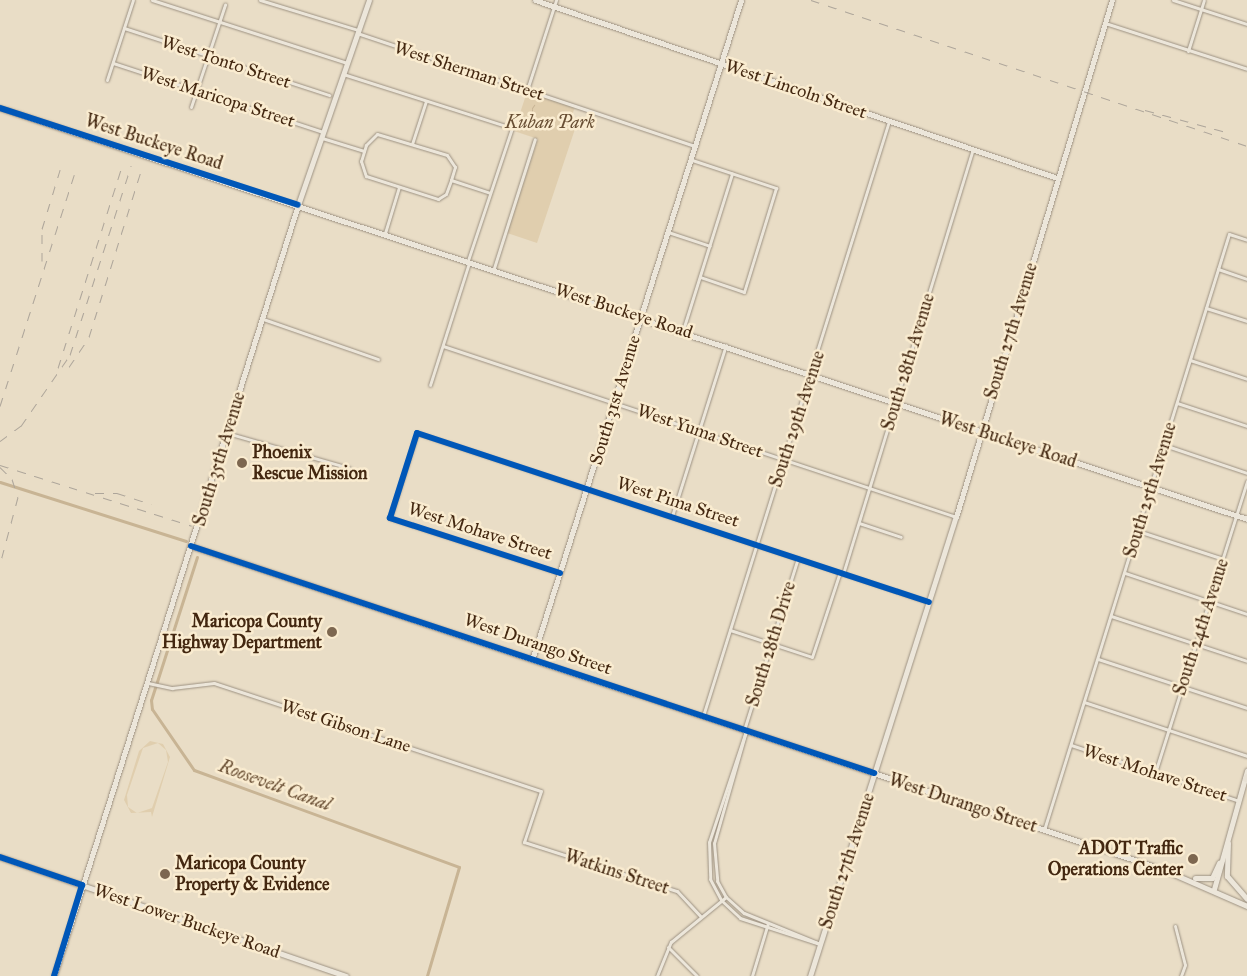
<!DOCTYPE html>
<style>
body{margin:0}
#map{position:relative;width:1247px;height:976px;overflow:hidden;background:#e9ddc6;font-family:"IM FELL Great Primer",serif}
div>[style]{position:absolute}
.green>*{inset:0;background:#e0ceae}
.stream>*{height:1px;margin:-0.5px;padding:0 0.5px;transform-origin:0.5px;border-radius:0.5px;background:#c8b494}
.canal>*{height:3px;margin:-1.5px;padding:0 1.5px;transform-origin:1.5px;border-radius:1.5px;background:#c8b494}
.roads{filter:drop-shadow(0 0 1px #9d9283) drop-shadow(0 0 1px #9d9283)}
.street>*{height:3px;margin:-1.5px;padding:0 1.5px;transform-origin:1.5px;border-radius:1.5px;background:#ece6da}
.secondary>*{height:5px;margin:-2.5px;padding:0 2.5px;transform-origin:2.5px;border-radius:2.5px;background:#ece6da}
.highway>*{height:6px;margin:-3px;padding:0 3px;transform-origin:3px;border-radius:3px;background:#e8e1d4}
.rail>*{height:1px;margin-top:-0.5px;transform-origin:0;background:repeating-linear-gradient(90deg,#ada59a 0 9px,transparent 0 18px)}
.cycleway>*{height:6px;margin:-3px;padding:0 3px;transform-origin:3px;border-radius:3px;background:#0057b8}
.dots>*{width:14px;height:14px;translate:-50% -50%;box-sizing:border-box;border:2px solid #faecd0;border-radius:50%}
span{translate:-50% -50%;white-space:nowrap;text-align:center;line-height:1.15;-webkit-text-stroke:5px #faecd0;paint-order:stroke}
.street-label{font-size:18px;color:#432710}
.park-label{font-size:18px;color:#684e33;font-style:italic}
.poi-label{font-size:18px;color:#432710;font-weight:700}
.left{translate:0 -50%;text-align:left}
.right{translate:-100% -50%;text-align:right}
.water-label{font-size:19px;color:#674c31;font-style:italic}
</style>
<div id="map">
<div class="green">
<div style="clip-path:polygon(527px 92px,575px 107px,571px 118px,578px 120px,537px 243px,507px 233px,538px 139px,514px 131px)"></div>
<div style="clip-path:polygon(evenodd,150px 741px,163px 744px,170px 757px,152px 817px,151px 812px,131px 813px,124px 800px,139px 751px,150px 741px,158px 743px,166px 750px,168px 762px,152px 808px,137px 813px,128px 807px,127px 795px,143px 748px,158px 743px)"></div>
</div>
<div class="stream">
<div style="left:532px;top:108px;width:4px;rotate:-56deg"></div>
<div style="left:532px;top:111px;width:2px;rotate:-90deg"></div>
</div>
<div class="canal">
<div style="left:0;top:482px;width:195px;rotate:17.6deg"></div>
<div style="left:197px;top:557px;width:150px;rotate:107.8deg"></div>
<div style="left:151px;top:700px;width:9px;rotate:84deg"></div>
<div style="left:152px;top:709px;width:74px;rotate:55.5deg"></div>
<div style="left:194px;top:770px;width:282px;rotate:20.1deg"></div>
<div style="left:459px;top:867px;width:114px;rotate:106.4deg"></div>
</div>
<div class="roads">
<div class="street">
<div style="left:152px;top:0;width:205px;rotate:17.9deg"></div>
<div style="left:260px;top:0;width:102px;rotate:17deg"></div>
<div style="left:1173px;top:0;width:78px;rotate:18deg"></div>
<div style="left:1105px;top:23px;width:149px;rotate:17.9deg"></div>
<div style="left:124px;top:28px;width:216px;rotate:18.1deg"></div>
<div style="left:357px;top:33px;width:356px;rotate:18.5deg"></div>
<div style="left:1188px;top:51px;width:53px;rotate:-72.6deg"></div>
<div style="left:113px;top:63px;width:221px;rotate:18.2deg"></div>
<div style="left:343px;top:74px;width:177px;rotate:17.7deg"></div>
<div style="left:512px;top:128px;width:139px;rotate:108.4deg"></div>
<div style="left:107px;top:80px;width:84px;rotate:-72deg"></div>
<div style="left:527px;top:90px;width:95px;rotate:-72.1deg"></div>
<div style="left:191px;top:107px;width:108px;rotate:-71.6deg"></div>
<div style="left:322px;top:138px;width:44px;rotate:17.2deg"></div>
<div style="left:412px;top:144px;width:45px;rotate:-72deg"></div>
<div style="left:692px;top:160px;width:89px;rotate:18.4deg"></div>
<div style="left:776px;top:188px;width:109px;rotate:107.1deg"></div>
<div style="left:744px;top:292px;width:46px;rotate:-161.2deg"></div>
<div style="left:451px;top:180px;width:14px;rotate:-73deg"></div>
<div style="left:455px;top:167px;width:14px;rotate:-124deg"></div>
<div style="left:447px;top:155px;width:73px;rotate:-163.3deg"></div>
<div style="left:377px;top:134px;width:16px;rotate:135deg"></div>
<div style="left:366px;top:145px;width:17px;rotate:107deg"></div>
<div style="left:361px;top:161px;width:16px;rotate:72deg"></div>
<div style="left:366px;top:176px;width:76px;rotate:17.7deg"></div>
<div style="left:438px;top:199px;width:9px;rotate:-32deg"></div>
<div style="left:446px;top:194px;width:15px;rotate:-70deg"></div>
<div style="left:451px;top:180px;width:41px;rotate:18.4deg"></div>
<div style="left:668px;top:232px;width:44px;rotate:18.4deg"></div>
<div style="left:385px;top:233px;width:48px;rotate:-73.1deg"></div>
<div style="left:494px;top:268px;width:135px;rotate:-72.4deg"></div>
<div style="left:1218px;top:269px;width:31px;rotate:19deg"></div>
<div style="left:1206px;top:308px;width:43px;rotate:17.6deg"></div>
<div style="left:263px;top:319px;width:122px;rotate:19.2deg"></div>
<div style="left:683px;top:330px;width:164px;rotate:-72.6deg"></div>
<div style="left:443px;top:346px;width:541px;rotate:18.43deg"></div>
<div style="left:1190px;top:360px;width:60px;rotate:18.4deg"></div>
<div style="left:430px;top:385px;width:128px;rotate:-72.3deg"></div>
<div style="left:1177px;top:403px;width:74px;rotate:18.2deg"></div>
<div style="left:227px;top:433px;width:127px;rotate:16deg"></div>
<div style="left:1164px;top:445px;width:88px;rotate:18.6deg"></div>
<div style="left:672px;top:516px;width:179px;rotate:-72.5deg"></div>
<div style="left:859px;top:523px;width:44px;rotate:18.4deg"></div>
<div style="left:1138px;top:531px;width:89px;rotate:18.2deg"></div>
<div style="left:560px;top:573px;width:179px;rotate:-162.1deg"></div>
<div style="left:390px;top:518px;width:89px;rotate:-72.4deg"></div>
<div style="left:417px;top:433px;width:539px;rotate:18.27deg"></div>
<div style="left:1125px;top:573px;width:129px;rotate:18.6deg"></div>
<div style="left:843px;top:574px;width:443px;rotate:-73deg"></div>
<div style="left:1111px;top:616px;width:143px;rotate:18.3deg"></div>
<div style="left:730px;top:630px;width:86px;rotate:18.2deg"></div>
<div style="left:812px;top:657px;width:89px;rotate:-71.8deg"></div>
<div style="left:1098px;top:659px;width:157px;rotate:18.2deg"></div>
<div style="left:148px;top:683px;width:25px;rotate:12deg"></div>
<div style="left:172px;top:688px;width:42px;rotate:-6.8deg"></div>
<div style="left:214px;top:683px;width:344px;rotate:18.3deg"></div>
<div style="left:541px;top:791px;width:54px;rotate:108.4deg"></div>
<div style="left:524px;top:842px;width:161px;rotate:17.8deg"></div>
<div style="left:677px;top:891px;width:34px;rotate:47deg"></div>
<div style="left:1084px;top:702px;width:172px;rotate:18.3deg"></div>
<div style="left:703px;top:716px;width:623px;rotate:-72.64deg"></div>
<div style="left:744px;top:730px;width:180px;rotate:-72.6deg"></div>
<div style="left:746px;top:731px;width:117px;rotate:108.4deg"></div>
<div style="left:709px;top:842px;width:37px;rotate:88deg"></div>
<div style="left:710px;top:879px;width:24px;rotate:62deg"></div>
<div style="left:721px;top:900px;width:26px;rotate:43deg"></div>
<div style="left:740px;top:918px;width:84px;rotate:18deg"></div>
<div style="left:746px;top:731px;width:116px;rotate:105.9deg"></div>
<div style="left:714px;top:843px;width:38px;rotate:85deg"></div>
<div style="left:717px;top:881px;width:18px;rotate:61deg"></div>
<div style="left:726px;top:897px;width:24px;rotate:42deg"></div>
<div style="left:744px;top:913px;width:82px;rotate:22.2deg"></div>
<div style="left:1071px;top:745px;width:177px;rotate:18.4deg"></div>
<div style="left:1155px;top:773px;width:306px;rotate:-72.5deg"></div>
<div style="left:1044px;top:830px;width:624px;rotate:-72.76deg"></div>
<div style="left:1229px;top:234px;width:19px;rotate:18deg"></div>
<div style="left:1175px;top:926px;width:40px;rotate:75.6deg"></div>
<div style="left:1185px;top:965px;width:12px;rotate:110deg"></div>
<div style="left:668px;top:947px;width:41px;rotate:45deg"></div>
<div style="left:657px;top:976px;width:37px;rotate:-68deg"></div>
<div style="left:671px;top:942px;width:71px;rotate:-39.3deg"></div>
<div style="left:752px;top:976px;width:55px;rotate:-73.2deg"></div>
</div>
<div class="secondary">
<div style="left:535px;top:0;width:552px;rotate:18.83deg"></div>
<div style="left:0;top:108px;width:1313px;rotate:18.24deg"></div>
<div style="left:191px;top:546px;width:1023px;rotate:18.4deg"></div>
<div style="left:1162px;top:869px;width:93px;rotate:23.5deg"></div>
<div style="left:533px;top:657px;width:689px;rotate:-72.43deg"></div>
<div style="left:1228px;top:843px;width:33px;rotate:92deg"></div>
<div style="left:1227px;top:876px;width:30px;rotate:49deg"></div>
<div style="left:0;top:857px;width:366px;rotate:19deg"></div>
<div style="left:1195px;top:878px;width:17px"></div>
<div style="left:1212px;top:878px;width:17px;rotate:-65deg"></div>
<div style="left:1214px;top:889px;width:123px;rotate:-74.4deg"></div>
<div style="left:54px;top:976px;width:809px;rotate:-72.44deg"></div>
<div style="left:298px;top:205px;width:217px;rotate:-70.9deg"></div>
<div style="left:810px;top:976px;width:482px;rotate:-72.4deg"></div>
<div style="left:956px;top:517px;width:540px;rotate:-73.21deg"></div>
</div>
<div class="highway">
<div style="left:1246px;top:779px;width:2px;rotate:-63deg"></div>
</div>
</div>
<div class="rail">
<div style="left:811px;top:0;width:460px;rotate:18.5deg"></div>
<div style="left:1145px;top:110px;width:84px;rotate:15.2deg"></div>
<div style="left:42px;top:261px;width:32px;rotate:-90deg"></div>
<div style="left:42px;top:229px;width:62px;rotate:-73deg"></div>
<div style="left:69px;top:367px;width:36px;rotate:-56deg"></div>
<div style="left:89px;top:337px;width:177px;rotate:-72.6deg"></div>
<div style="left:58px;top:368px;width:215px;rotate:-72.4deg"></div>
<div style="left:0;top:406px;width:243px;rotate:-72.2deg"></div>
<div style="left:0;top:441px;width:26px;rotate:-36deg"></div>
<div style="left:21px;top:426px;width:86px;rotate:-55.4deg"></div>
<div style="left:70px;top:355px;width:199px;rotate:-72.1deg"></div>
<div style="left:0;top:465px;width:201px;rotate:17.6deg"></div>
<div style="left:0;top:467px;width:17px;rotate:45deg"></div>
<div style="left:12px;top:479px;width:19px;rotate:72deg"></div>
<div style="left:18px;top:497px;width:69px;rotate:105deg"></div>
<div style="left:95px;top:493px;width:22px"></div>
<div style="left:117px;top:493px;width:36px;rotate:18deg"></div>
</div>
<div class="cycleway">
<div style="left:0;top:108px;width:313px;rotate:18deg"></div>
<div style="left:191px;top:546px;width:720px;rotate:18.38deg"></div>
<div style="left:560px;top:573px;width:179px;rotate:-162.1deg"></div>
<div style="left:390px;top:518px;width:89px;rotate:-72.4deg"></div>
<div style="left:417px;top:433px;width:539px;rotate:18.27deg"></div>
<div style="left:0;top:857px;width:87px;rotate:18.9deg"></div>
<div style="left:82px;top:885px;width:95px;rotate:107.1deg"></div>
</div>
<div class="dots">
<div style="left:242px;top:463px;background:#7d6750"></div>
<div style="left:332px;top:632px;background:#7d6750"></div>
<div style="left:1193px;top:859px;background:#7d6750"></div>
<div style="left:165px;top:874px;background:#7d6750"></div>
</div>
<div class="street-label">
<span style="left:226px;top:62px;rotate:18deg">West Tonto Street</span>
<span style="left:469px;top:71px;rotate:18deg">West Sherman Street</span>
<span style="left:796px;top:89px;rotate:19deg">West Lincoln Street</span>
<span style="left:218px;top:97px;rotate:18deg">West Maricopa Street</span>
<span style="left:154px;top:142px;rotate:18deg">West Buckeye Road</span>
<span style="left:624px;top:311px;rotate:18deg">West Buckeye Road</span>
<span style="left:1011px;top:331px;rotate:-73deg">South 27th Avenue</span>
<span style="left:908px;top:362px;rotate:-73deg">South 28th Avenue</span>
<span style="left:615px;top:400px;rotate:-73deg">South 31st Avenue</span>
<span style="left:797px;top:419px;rotate:-72deg">South 29th Avenue</span>
<span style="left:700px;top:431px;rotate:19deg">West Yuma Street</span>
<span style="left:1008px;top:440px;rotate:18deg">West Buckeye Road</span>
<span style="left:219px;top:459px;rotate:-73deg">South 35th Avenue</span>
<span style="left:1150px;top:490px;rotate:-73deg">South 25th Avenue</span>
<span style="left:678px;top:502px;rotate:18deg">West Pima Street</span>
<span style="left:480px;top:531px;rotate:18deg">West Mohave Street</span>
<span style="left:1201px;top:627px;rotate:-72deg">South 24th Avenue</span>
<span style="left:538px;top:644px;rotate:19deg">West Durango Street</span>
<span style="left:771px;top:644px;rotate:-73deg">South 28th Drive</span>
<span style="left:346px;top:726px;rotate:18deg">West Gibson Lane</span>
<span style="left:1155px;top:773px;rotate:18deg">West Mohave Street</span>
<span style="left:963px;top:803px;rotate:18deg">West Durango Street</span>
<span style="left:847px;top:861px;rotate:-72deg">South 27th Avenue</span>
<span style="left:617px;top:872px;rotate:18deg">Watkins Street</span>
<span style="left:187px;top:921px;rotate:19deg">West Lower Buckeye Road</span>
</div>
<div class="park-label">
<span style="left:550px;top:122px">Kuban Park</span>
</div>
<div class="poi-label">
<span class="left" style="left:252px;top:463px">Phoenix<br>Rescue Mission</span>
<span class="right" style="left:322px;top:632px">Maricopa County<br>Highway Department</span>
<span class="right" style="left:1183px;top:859px">ADOT Traffic<br>Operations Center</span>
<span class="left" style="left:175px;top:874px">Maricopa County<br>Property &amp; Evidence</span>
</div>
<div class="water-label">
<span style="left:275px;top:785px;rotate:20deg">Roosevelt Canal</span>
</div>
</div>
